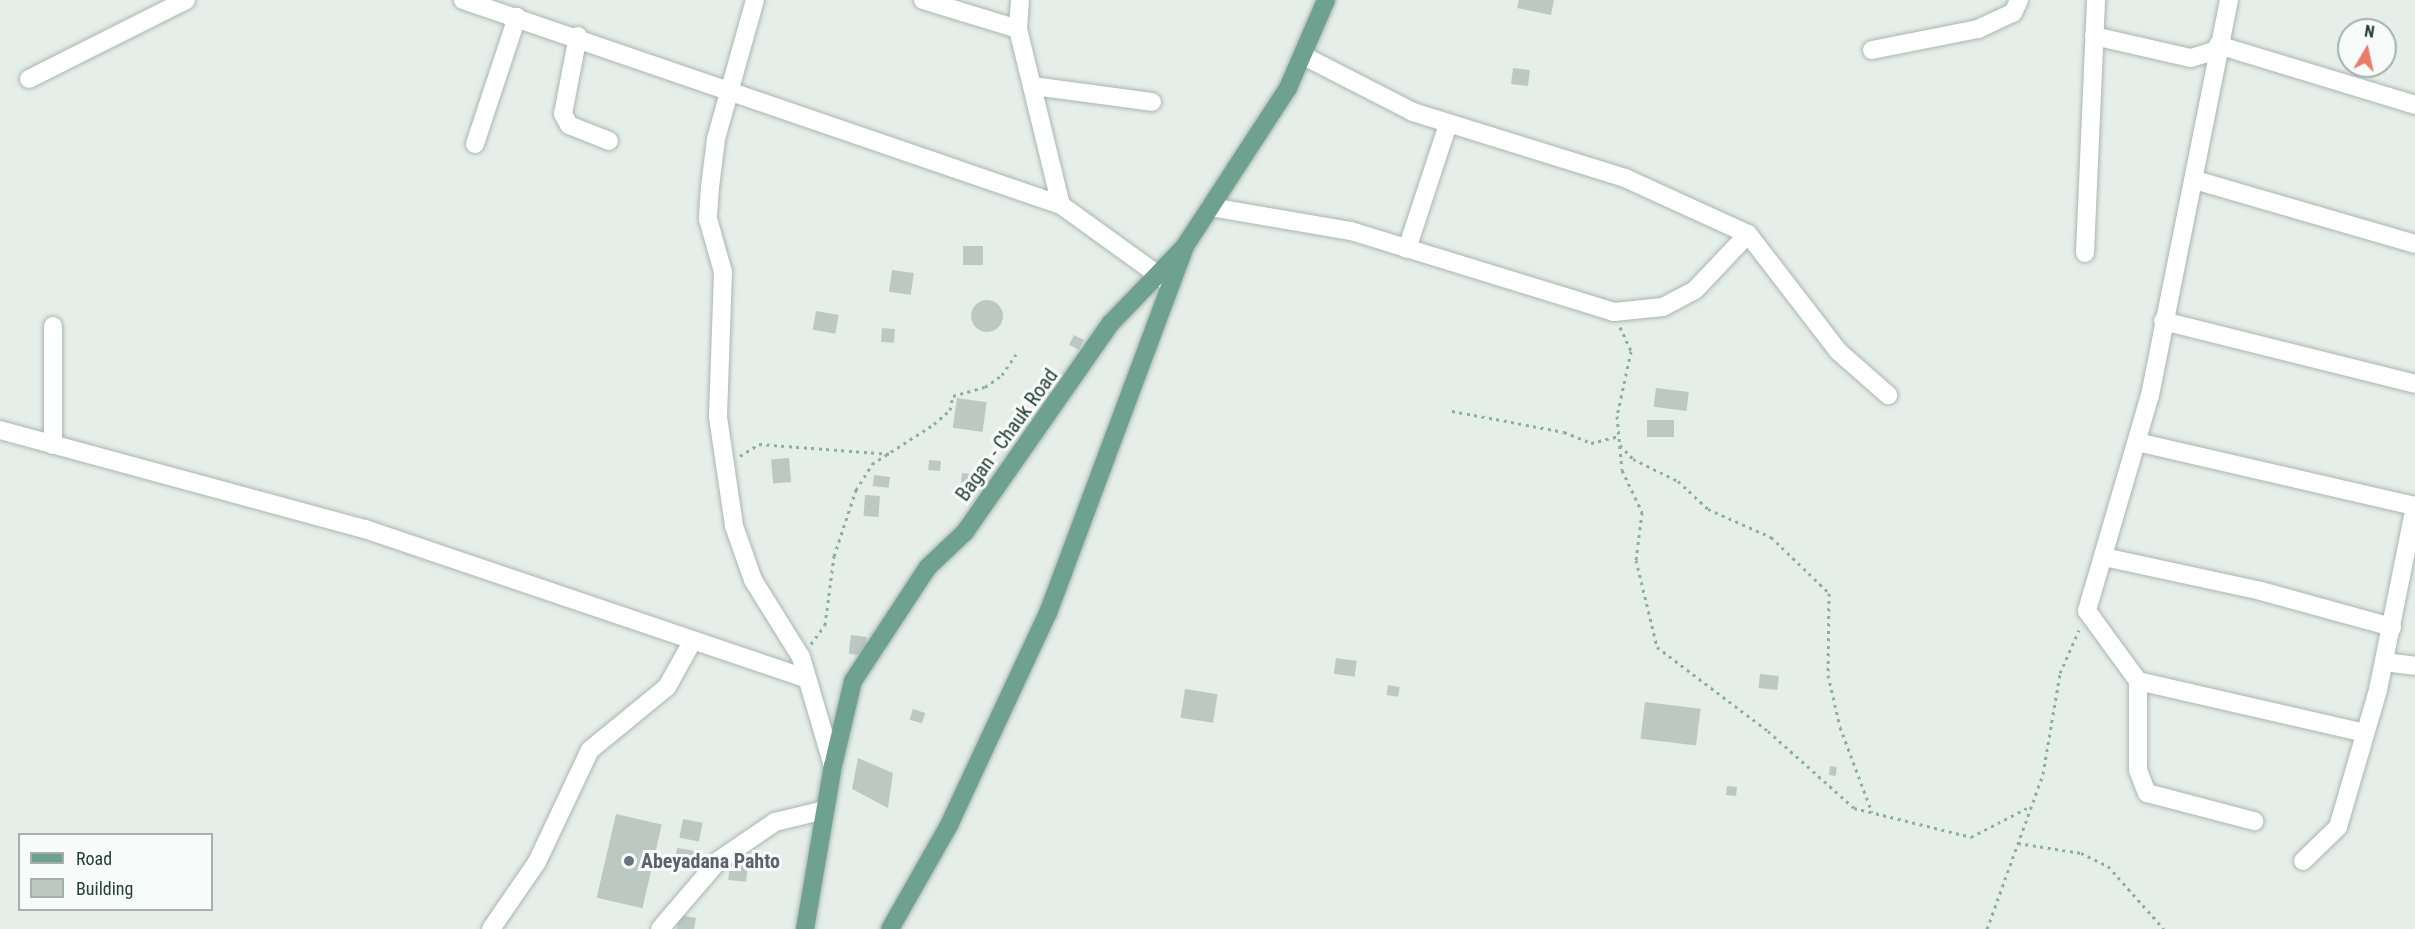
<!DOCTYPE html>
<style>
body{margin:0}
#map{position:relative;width:2415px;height:929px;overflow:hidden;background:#e6eeea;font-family:"Roboto Condensed",sans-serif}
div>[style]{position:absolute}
.building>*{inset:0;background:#bcc9c3;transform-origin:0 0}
.round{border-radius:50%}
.path>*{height:3px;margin-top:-1.5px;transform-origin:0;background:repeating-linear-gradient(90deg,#89b0a0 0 3px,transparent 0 7.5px)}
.roads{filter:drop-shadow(0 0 2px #a9b6b1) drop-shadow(0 0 2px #a9b6b1)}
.minor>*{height:18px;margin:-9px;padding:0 9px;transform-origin:9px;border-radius:9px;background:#fff}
.major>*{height:18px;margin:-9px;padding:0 9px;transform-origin:9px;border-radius:9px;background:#6ea18f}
.dots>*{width:16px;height:16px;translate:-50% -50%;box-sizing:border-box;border:3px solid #f7fbf9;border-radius:50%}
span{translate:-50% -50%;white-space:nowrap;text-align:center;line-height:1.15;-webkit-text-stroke:6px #f7fbf9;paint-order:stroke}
.street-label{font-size:20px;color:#264037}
.worship-label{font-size:20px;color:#5b616d;font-weight:700}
.left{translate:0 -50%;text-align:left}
.legend{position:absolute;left:18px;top:833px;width:195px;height:78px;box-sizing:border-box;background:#f7fbf9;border:2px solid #a3b0ab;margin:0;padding:8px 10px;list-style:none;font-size:18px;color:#264037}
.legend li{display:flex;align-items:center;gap:12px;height:30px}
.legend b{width:30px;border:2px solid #a3b0ab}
.north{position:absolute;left:2337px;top:18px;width:60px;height:60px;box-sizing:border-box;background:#f7fbf9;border:2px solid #a3b0ab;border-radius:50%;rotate:9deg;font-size:16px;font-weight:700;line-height:24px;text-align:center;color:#264037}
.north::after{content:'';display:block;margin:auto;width:21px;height:27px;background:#eb7c68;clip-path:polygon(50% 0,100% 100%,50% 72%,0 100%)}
</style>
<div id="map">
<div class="building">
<div style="clip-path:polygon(1519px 0,1554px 0,1551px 15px,1517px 8px)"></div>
<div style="left:1513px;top:68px;width:17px;height:16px;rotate:7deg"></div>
<div style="left:963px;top:246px;width:20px;height:19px"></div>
<div style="left:892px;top:270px;width:22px;height:22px;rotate:8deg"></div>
<div class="round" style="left:971px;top:300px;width:32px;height:32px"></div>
<div style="left:816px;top:311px;width:23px;height:19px;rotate:10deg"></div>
<div style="left:882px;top:328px;width:13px;height:14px;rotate:4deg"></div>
<div style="left:1074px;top:335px;width:11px;height:11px;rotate:27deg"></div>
<div style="left:1656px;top:388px;width:33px;height:19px;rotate:7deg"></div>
<div style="left:957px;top:398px;width:30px;height:30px;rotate:8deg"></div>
<div style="left:1647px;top:420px;width:27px;height:17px"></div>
<div style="left:789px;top:458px;width:24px;height:18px;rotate:85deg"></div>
<div style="left:929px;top:460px;width:12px;height:10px;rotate:5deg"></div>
<div style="left:962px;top:473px;width:12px;height:9px;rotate:5deg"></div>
<div style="left:874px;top:475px;width:16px;height:11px;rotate:7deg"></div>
<div style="left:865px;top:495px;width:15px;height:21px;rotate:4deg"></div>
<div style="left:851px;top:635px;width:16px;height:19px;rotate:7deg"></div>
<div style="left:1336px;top:658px;width:21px;height:16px;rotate:8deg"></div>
<div style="left:1760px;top:674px;width:19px;height:14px;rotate:6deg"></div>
<div style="left:1388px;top:685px;width:12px;height:10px;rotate:9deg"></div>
<div style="left:1185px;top:689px;width:33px;height:29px;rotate:9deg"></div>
<div style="left:1645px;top:702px;width:56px;height:37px;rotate:7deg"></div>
<div style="left:913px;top:709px;width:13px;height:11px;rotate:18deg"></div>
<div style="clip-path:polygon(858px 758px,893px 773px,888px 808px,852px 789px)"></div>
<div style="left:1830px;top:766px;width:7px;height:9px;rotate:8deg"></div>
<div style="left:1727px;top:786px;width:10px;height:9px;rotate:6deg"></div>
<div style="left:616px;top:814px;width:47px;height:86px;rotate:13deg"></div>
<div style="left:683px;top:819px;width:20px;height:19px;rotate:11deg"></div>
<div style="left:677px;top:848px;width:20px;height:20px;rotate:9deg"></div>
<div style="left:730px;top:863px;width:18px;height:17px;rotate:6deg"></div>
<div style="clip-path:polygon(679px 915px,696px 918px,694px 929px,677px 929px)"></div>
</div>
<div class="path">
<div style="left:1620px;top:327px;width:26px;rotate:65deg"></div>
<div style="left:1631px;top:351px;width:66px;rotate:102.2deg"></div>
<div style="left:1617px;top:416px;width:54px;rotate:84.7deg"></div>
<div style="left:1622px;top:470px;width:47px;rotate:64.5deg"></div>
<div style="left:1642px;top:512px;width:48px;rotate:97.1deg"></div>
<div style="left:1636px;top:560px;width:89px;rotate:76.4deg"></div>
<div style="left:1657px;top:647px;width:139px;rotate:37.1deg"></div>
<div style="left:1768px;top:731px;width:115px;rotate:41.8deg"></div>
<div style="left:1854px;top:808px;width:121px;rotate:13.9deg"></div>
<div style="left:1971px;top:837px;width:63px;rotate:-27.4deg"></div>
<div style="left:1452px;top:411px;width:114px;rotate:10.6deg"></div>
<div style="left:1564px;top:432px;width:29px;rotate:22deg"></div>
<div style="left:1591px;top:443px;width:29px;rotate:-14deg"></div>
<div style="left:1620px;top:445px;width:19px;rotate:47deg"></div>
<div style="left:1633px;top:459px;width:50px;rotate:26.1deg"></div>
<div style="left:1678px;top:481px;width:41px;rotate:43deg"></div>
<div style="left:1708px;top:509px;width:69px;rotate:24deg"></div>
<div style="left:1771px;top:537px;width:81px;rotate:44deg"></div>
<div style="left:1829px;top:593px;width:82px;rotate:90.7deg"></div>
<div style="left:1828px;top:675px;width:53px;rotate:77deg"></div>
<div style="left:1840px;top:727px;width:91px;rotate:69.4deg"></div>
<div style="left:740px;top:456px;width:22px;rotate:-32deg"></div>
<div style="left:759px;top:444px;width:132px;rotate:4.3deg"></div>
<div style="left:811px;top:644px;width:24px;rotate:-54deg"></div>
<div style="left:825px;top:625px;width:70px;rotate:-82.6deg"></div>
<div style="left:834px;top:556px;width:70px;rotate:-71.6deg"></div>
<div style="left:856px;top:490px;width:31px;rotate:-58deg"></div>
<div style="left:872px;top:464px;width:74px;rotate:-32.8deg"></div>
<div style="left:934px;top:424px;width:21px;rotate:-41deg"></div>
<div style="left:950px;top:410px;width:14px;rotate:-78deg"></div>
<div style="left:953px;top:396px;width:33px;rotate:-16deg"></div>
<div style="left:985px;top:387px;width:21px;rotate:-35deg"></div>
<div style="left:1002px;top:375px;width:25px;rotate:-56deg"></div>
<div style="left:2018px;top:843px;width:64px;rotate:9deg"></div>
<div style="left:2081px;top:853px;width:30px;rotate:26deg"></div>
<div style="left:2108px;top:866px;width:84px;rotate:48.4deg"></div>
<div style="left:1987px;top:929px;width:165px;rotate:-70.1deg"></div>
<div style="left:2043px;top:774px;width:102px;rotate:-80.4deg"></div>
<div style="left:2060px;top:673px;width:47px;rotate:-66.2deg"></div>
</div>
<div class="roads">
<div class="minor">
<div style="left:463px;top:0;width:632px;rotate:18.92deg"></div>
<div style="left:1061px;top:205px;width:133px;rotate:35.8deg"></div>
<div style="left:755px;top:0;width:144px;rotate:105.7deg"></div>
<div style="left:716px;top:139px;width:48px;rotate:97.1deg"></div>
<div style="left:710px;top:187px;width:32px;rotate:94deg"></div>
<div style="left:708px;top:219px;width:55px;rotate:74.2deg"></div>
<div style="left:723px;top:272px;width:145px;rotate:92deg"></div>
<div style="left:718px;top:417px;width:110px;rotate:81.6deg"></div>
<div style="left:734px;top:526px;width:57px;rotate:70.6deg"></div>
<div style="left:753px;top:580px;width:91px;rotate:58.1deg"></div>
<div style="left:801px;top:657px;width:114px;rotate:73.6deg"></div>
<div style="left:923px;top:0;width:99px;rotate:17deg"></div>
<div style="left:1020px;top:0;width:29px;rotate:94deg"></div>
<div style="left:1018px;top:29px;width:181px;rotate:76.3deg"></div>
<div style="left:2229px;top:0;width:403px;rotate:101.3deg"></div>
<div style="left:2150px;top:395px;width:225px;rotate:106.3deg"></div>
<div style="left:2087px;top:611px;width:87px;rotate:53.9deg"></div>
<div style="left:2138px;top:681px;width:233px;rotate:12.9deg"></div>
<div style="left:578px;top:36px;width:79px;rotate:100.9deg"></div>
<div style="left:563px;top:114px;width:13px;rotate:61deg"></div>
<div style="left:569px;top:125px;width:43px;rotate:21.8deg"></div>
<div style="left:2094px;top:36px;width:99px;rotate:12.8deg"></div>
<div style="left:2191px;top:58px;width:27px;rotate:-17deg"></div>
<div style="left:2218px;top:45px;width:206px;rotate:16.9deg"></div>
<div style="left:1872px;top:50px;width:108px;rotate:-11.2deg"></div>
<div style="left:1978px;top:29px;width:38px;rotate:-25deg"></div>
<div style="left:2013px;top:13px;width:14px;rotate:-65deg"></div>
<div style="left:1304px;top:56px;width:123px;rotate:27.2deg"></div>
<div style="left:1413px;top:112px;width:222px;rotate:17.3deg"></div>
<div style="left:1625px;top:178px;width:135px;rotate:24.5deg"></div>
<div style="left:1748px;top:234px;width:148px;rotate:52.4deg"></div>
<div style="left:1838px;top:351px;width:67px;rotate:41.3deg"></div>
<div style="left:29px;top:79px;width:176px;rotate:-26.7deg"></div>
<div style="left:1034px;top:86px;width:119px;rotate:7.7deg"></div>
<div style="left:475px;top:144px;width:134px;rotate:-71.7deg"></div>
<div style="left:2195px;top:180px;width:229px;rotate:16.2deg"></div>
<div style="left:1210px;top:207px;width:143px;rotate:9.7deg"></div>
<div style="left:1351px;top:231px;width:275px;rotate:17.1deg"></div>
<div style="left:1614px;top:312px;width:49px;rotate:-5.8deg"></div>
<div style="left:1663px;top:307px;width:36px;rotate:-28deg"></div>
<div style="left:1695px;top:290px;width:77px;rotate:-46.6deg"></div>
<div style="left:1407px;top:249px;width:132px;rotate:-71.8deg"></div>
<div style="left:2085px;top:253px;width:253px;rotate:-87.5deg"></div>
<div style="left:2163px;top:321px;width:260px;rotate:14deg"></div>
<div style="left:0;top:430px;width:378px;rotate:15.2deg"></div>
<div style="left:365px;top:529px;width:464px;rotate:18.7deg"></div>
<div style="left:2137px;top:442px;width:285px;rotate:13deg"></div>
<div style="left:53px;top:445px;width:119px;rotate:-90deg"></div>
<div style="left:2104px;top:557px;width:161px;rotate:12.2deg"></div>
<div style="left:2261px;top:591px;width:136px;rotate:15.4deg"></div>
<div style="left:2384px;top:662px;width:31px;rotate:7deg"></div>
<div style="left:2138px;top:681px;width:89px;rotate:90deg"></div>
<div style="left:2138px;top:770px;width:25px;rotate:69deg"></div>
<div style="left:2147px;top:793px;width:111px;rotate:14.7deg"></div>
<div style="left:2303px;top:861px;width:49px;rotate:-44.2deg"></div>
<div style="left:2338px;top:827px;width:143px;rotate:-73.7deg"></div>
<div style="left:2378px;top:690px;width:188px;rotate:-78.6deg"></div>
<div style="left:491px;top:929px;width:81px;rotate:-55.5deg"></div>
<div style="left:537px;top:862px;width:124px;rotate:-64.7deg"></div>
<div style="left:590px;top:750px;width:99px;rotate:-39.3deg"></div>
<div style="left:667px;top:687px;width:51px;rotate:-60.9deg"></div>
<div style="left:660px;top:929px;width:89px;rotate:-49.5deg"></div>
<div style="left:718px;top:861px;width:69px;rotate:-34.4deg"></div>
<div style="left:775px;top:822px;width:51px;rotate:-13.5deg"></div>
</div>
<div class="major">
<div style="left:805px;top:929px;width:165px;rotate:-80.3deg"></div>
<div style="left:833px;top:766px;width:87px;rotate:-76.8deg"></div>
<div style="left:853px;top:681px;width:136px;rotate:-56.7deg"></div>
<div style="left:928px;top:567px;width:51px;rotate:-43.4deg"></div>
<div style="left:965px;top:532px;width:255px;rotate:-55.1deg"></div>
<div style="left:1111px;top:323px;width:107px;rotate:-46.1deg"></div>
<div style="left:1185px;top:246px;width:189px;rotate:-56.9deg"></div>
<div style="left:1288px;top:88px;width:96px;rotate:-66.6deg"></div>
<div style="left:890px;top:929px;width:120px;rotate:-60.4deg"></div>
<div style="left:949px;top:825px;width:234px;rotate:-65deg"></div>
<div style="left:1048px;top:613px;width:392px;rotate:-69.5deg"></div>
</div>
</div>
<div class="dots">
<div style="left:629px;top:861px;background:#6b7280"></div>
</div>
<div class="street-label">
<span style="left:1007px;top:435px;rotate:-54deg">Bagan - Chauk Road</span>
</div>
<div class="worship-label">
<span class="left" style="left:641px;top:861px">Abeyadana Pahto</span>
</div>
<ul class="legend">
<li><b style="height:8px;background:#6ea18f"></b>Road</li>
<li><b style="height:16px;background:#bcc9c3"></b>Building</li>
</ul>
<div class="north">N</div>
</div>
